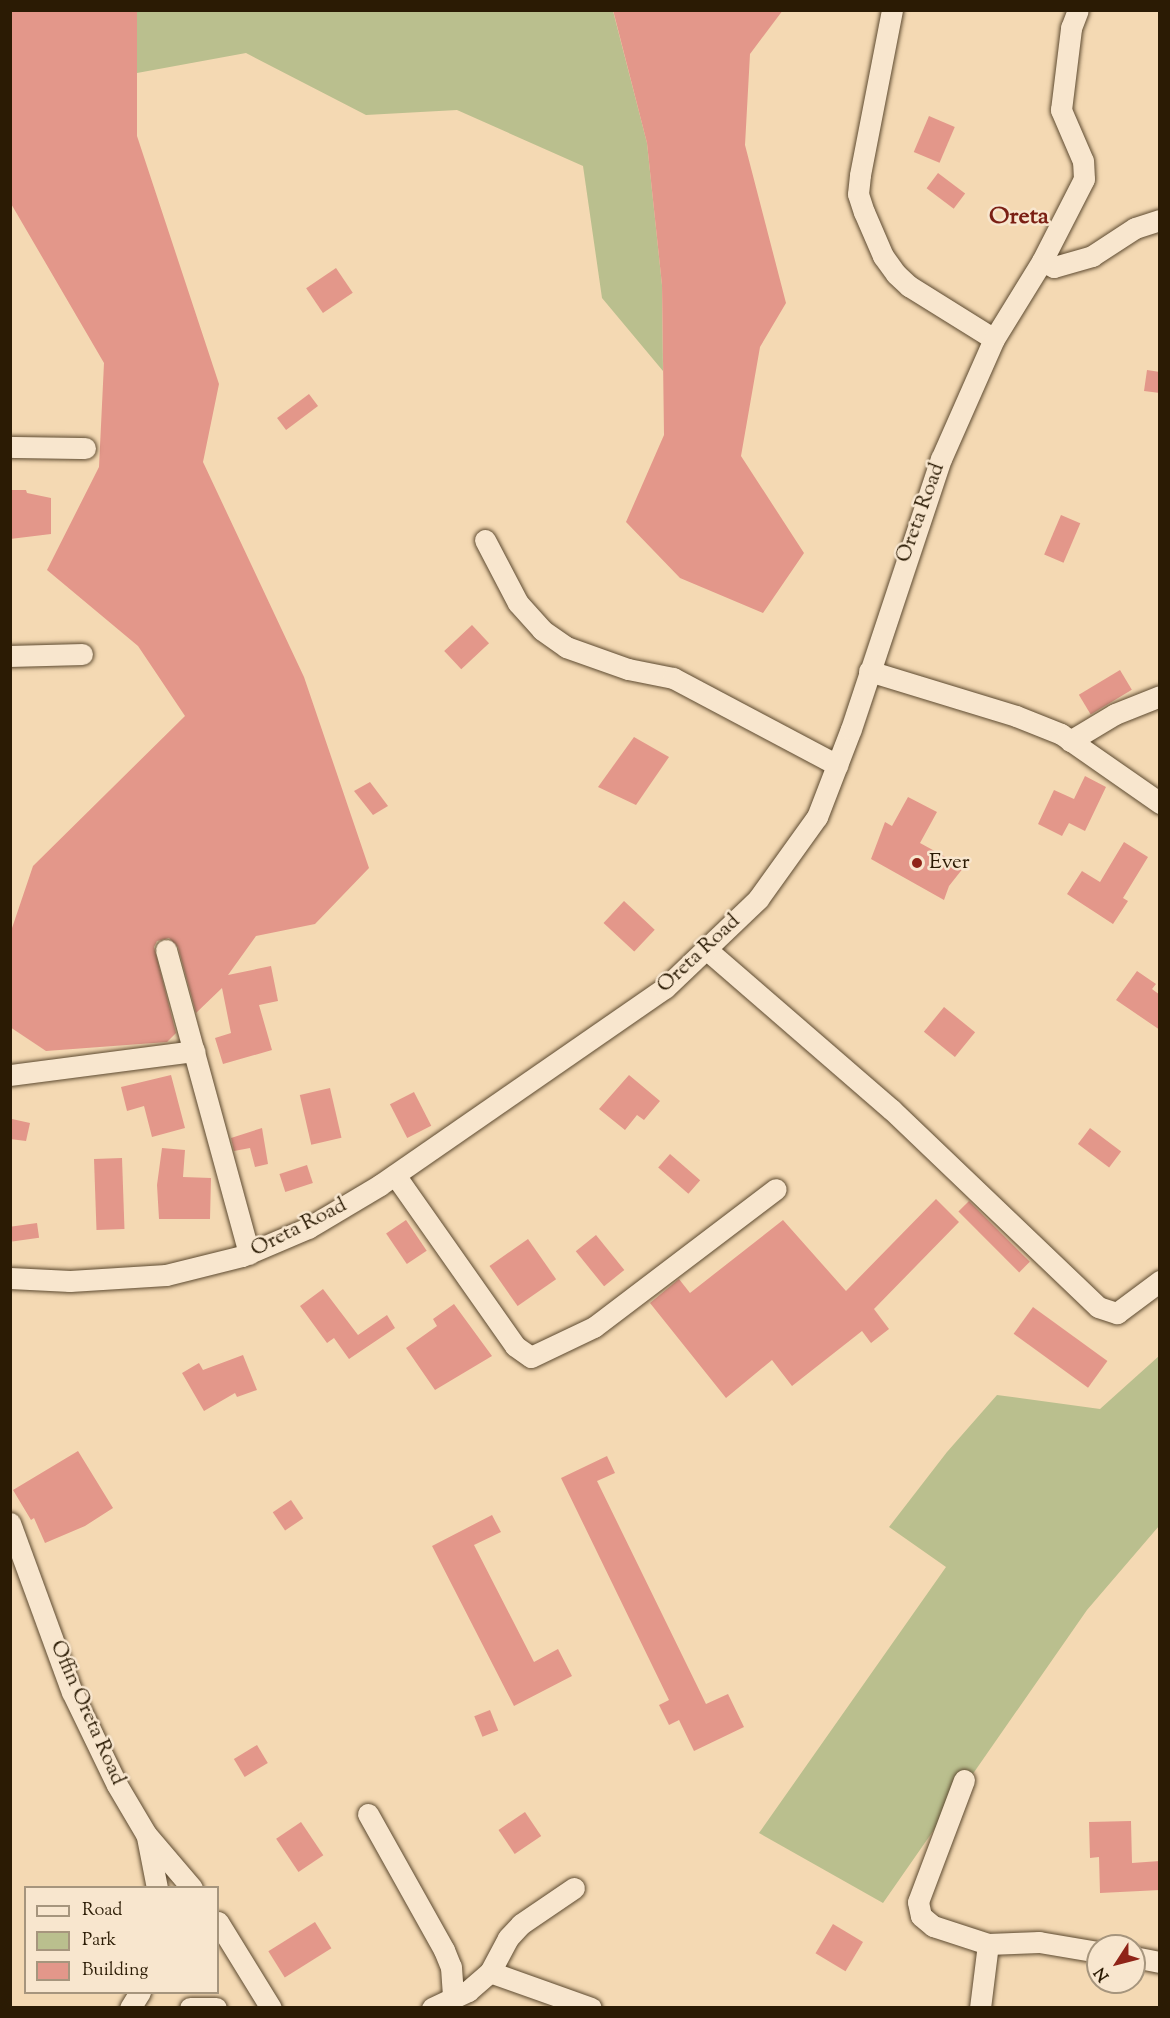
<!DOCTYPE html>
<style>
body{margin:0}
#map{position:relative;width:1170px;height:2018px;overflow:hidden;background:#f4d9b3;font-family:"Sorts Mill Goudy",serif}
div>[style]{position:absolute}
.green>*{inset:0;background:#babf8e}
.building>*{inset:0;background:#e3978a;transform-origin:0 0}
.roads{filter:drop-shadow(0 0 2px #5d4a30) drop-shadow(0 0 2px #5d4a30)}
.minor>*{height:21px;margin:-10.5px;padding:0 10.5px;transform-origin:10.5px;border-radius:10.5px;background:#f8e6ce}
.dots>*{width:16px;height:16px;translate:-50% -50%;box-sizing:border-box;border:3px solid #f8e6ce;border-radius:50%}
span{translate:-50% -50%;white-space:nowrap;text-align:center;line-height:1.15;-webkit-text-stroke:5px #f8e6ce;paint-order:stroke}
.street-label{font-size:21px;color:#2b1b04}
.poi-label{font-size:21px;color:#2b1b04}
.left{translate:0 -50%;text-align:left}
.quarter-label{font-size:24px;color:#7a1f14;font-weight:700}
.frame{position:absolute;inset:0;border:12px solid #2b1b04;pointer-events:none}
.legend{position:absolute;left:24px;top:1886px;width:195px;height:108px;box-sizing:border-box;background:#f8e6ce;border:2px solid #a6957d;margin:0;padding:8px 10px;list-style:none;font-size:18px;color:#2b1b04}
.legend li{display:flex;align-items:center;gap:12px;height:30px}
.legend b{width:30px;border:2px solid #a6957d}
.north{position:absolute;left:1086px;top:1934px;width:60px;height:60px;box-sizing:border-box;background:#f8e6ce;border:2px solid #a6957d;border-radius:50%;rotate:234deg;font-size:16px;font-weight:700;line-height:24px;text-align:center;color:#2b1b04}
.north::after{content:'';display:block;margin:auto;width:21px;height:27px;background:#8f2418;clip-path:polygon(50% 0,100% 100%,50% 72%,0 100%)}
</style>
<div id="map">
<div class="green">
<div style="clip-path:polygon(137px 11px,613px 11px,647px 143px,662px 285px,663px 371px,602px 298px,583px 166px,457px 110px,366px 115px,246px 53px,137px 73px)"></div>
<div style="clip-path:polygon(1159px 1356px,1159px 1526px,1087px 1610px,883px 1903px,759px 1833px,946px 1567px,889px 1527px,947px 1452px,997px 1395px,1100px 1409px)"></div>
</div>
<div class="building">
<div style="clip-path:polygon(10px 10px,137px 10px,137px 136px,219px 384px,203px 462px,304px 677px,369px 868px,315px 924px,256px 936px,228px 975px,271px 966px,278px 1001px,259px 1005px,272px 1050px,223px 1064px,215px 1038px,231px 1033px,222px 988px,196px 1013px,178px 947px,169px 938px,157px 941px,154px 947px,176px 1033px,167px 1042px,46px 1051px,10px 1027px,10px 934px,33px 866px,185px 716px,138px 646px,47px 570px,99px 467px,104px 363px,10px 202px)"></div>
<div style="clip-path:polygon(613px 10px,783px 10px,750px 54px,745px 145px,786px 303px,760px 347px,741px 456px,804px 553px,763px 613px,680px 578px,626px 522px,664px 435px,662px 285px,647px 143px)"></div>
<div style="left:929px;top:116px;width:28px;height:39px;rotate:23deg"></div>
<div style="left:938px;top:173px;width:34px;height:19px;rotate:37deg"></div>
<div style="left:336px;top:268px;width:30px;height:36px;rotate:56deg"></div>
<div style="clip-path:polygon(1147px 370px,1160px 372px,1160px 393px,1144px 391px)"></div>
<div style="left:309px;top:394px;width:15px;height:40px;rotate:53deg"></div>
<div style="clip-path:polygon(10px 490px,26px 490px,27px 493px,51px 498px,51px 534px,10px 539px)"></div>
<div style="left:1061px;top:515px;width:21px;height:43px;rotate:23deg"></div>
<div style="left:472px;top:625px;width:25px;height:38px;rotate:47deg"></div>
<div style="left:1120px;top:670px;width:23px;height:48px;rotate:59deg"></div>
<div style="clip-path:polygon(634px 737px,669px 757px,636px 805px,598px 787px)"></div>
<div style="clip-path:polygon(1085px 776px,1106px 787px,1085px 831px,1069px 823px,1062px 836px,1038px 824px,1054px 790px,1074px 799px)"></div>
<div style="clip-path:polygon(370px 782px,388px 806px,373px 815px,354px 791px)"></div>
<div style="clip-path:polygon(908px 797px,937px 812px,920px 843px,964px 867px,949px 886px,944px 900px,871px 859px,885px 822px,892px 826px)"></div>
<div style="clip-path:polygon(1124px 842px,1148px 857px,1123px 898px,1128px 901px,1113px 924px,1067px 894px,1082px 871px,1100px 882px)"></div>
<div style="left:624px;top:901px;width:42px;height:30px;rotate:43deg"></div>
<div style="clip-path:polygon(1137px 971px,1156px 984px,1152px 989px,1160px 995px,1160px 1030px,1116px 1000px)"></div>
<div style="left:944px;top:1007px;width:40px;height:32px;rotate:39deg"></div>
<div style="clip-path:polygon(171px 1075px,185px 1128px,152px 1137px,144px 1106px,127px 1111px,121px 1087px)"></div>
<div style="clip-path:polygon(629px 1075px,660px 1101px,644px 1120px,637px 1115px,625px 1130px,599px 1109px)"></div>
<div style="left:330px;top:1088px;width:51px;height:31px;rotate:77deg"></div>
<div style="left:414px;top:1092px;width:38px;height:27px;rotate:63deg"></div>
<div style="clip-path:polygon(12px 1119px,30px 1123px,26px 1141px,10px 1139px)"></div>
<div style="clip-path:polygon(262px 1128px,268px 1164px,255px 1167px,250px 1148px,234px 1151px,231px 1138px)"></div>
<div style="left:1090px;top:1128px;width:39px;height:20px;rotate:37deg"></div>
<div style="clip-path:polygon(162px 1148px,185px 1150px,183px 1177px,211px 1178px,210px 1219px,159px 1219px,157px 1185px)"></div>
<div style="left:670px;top:1154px;width:40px;height:18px;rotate:41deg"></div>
<div style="left:122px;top:1158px;width:71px;height:28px;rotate:88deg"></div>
<div style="left:307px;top:1165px;width:19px;height:29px;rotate:72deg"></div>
<div style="clip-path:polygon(936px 1199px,959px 1222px,874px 1309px,889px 1329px,871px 1343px,862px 1331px,792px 1386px,772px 1360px,726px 1398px,650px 1303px,679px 1279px,690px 1293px,783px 1220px,846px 1291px)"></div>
<div style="left:969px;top:1201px;width:86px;height:15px;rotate:45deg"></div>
<div style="left:406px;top:1220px;width:37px;height:24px;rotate:56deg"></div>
<div style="left:37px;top:1223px;width:15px;height:27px;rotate:82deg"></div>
<div style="left:596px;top:1235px;width:45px;height:26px;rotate:51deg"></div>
<div style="left:528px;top:1239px;width:49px;height:47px;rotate:55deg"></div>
<div style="clip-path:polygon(323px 1289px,358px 1335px,387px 1315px,395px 1328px,349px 1359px,334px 1338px,327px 1343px,300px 1306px)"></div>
<div style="clip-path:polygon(454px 1304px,492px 1356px,435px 1390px,406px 1348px,437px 1326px,433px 1319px)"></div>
<div style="left:1033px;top:1307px;width:92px;height:33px;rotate:36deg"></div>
<div style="clip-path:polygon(243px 1355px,257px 1390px,237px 1397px,235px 1393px,204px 1411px,182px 1373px,199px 1363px,203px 1370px)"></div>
<div style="clip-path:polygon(78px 1451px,113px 1508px,85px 1526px,45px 1543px,34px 1518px,31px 1520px,13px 1490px)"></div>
<div style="clip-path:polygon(607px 1456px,615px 1473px,597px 1481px,706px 1704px,728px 1694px,744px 1727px,694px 1751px,679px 1720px,669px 1725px,659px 1705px,669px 1700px,561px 1478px)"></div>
<div style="left:291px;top:1500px;width:22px;height:22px;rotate:56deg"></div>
<div style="clip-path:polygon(492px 1515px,501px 1532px,474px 1545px,534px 1662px,558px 1649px,572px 1676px,514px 1706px,432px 1546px)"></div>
<div style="left:490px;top:1710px;width:22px;height:17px;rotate:68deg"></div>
<div style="left:257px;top:1745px;width:21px;height:27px;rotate:59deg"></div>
<div style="left:525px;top:1812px;width:29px;height:32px;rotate:56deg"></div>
<div style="clip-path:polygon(1131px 1821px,1132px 1863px,1160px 1861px,1160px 1890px,1100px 1893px,1099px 1857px,1090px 1858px,1089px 1822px)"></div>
<div style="left:301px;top:1822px;width:40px;height:30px;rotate:56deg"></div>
<div style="left:315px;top:1922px;width:31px;height:55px;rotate:58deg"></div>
<div style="left:833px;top:1924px;width:35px;height:34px;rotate:31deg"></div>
</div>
<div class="roads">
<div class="minor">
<div style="left:892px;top:10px;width:168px;rotate:101deg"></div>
<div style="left:860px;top:175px;width:19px;rotate:96deg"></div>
<div style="left:858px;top:194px;width:19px;rotate:72deg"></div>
<div style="left:864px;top:212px;width:48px;rotate:66.6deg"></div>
<div style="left:883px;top:256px;width:22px;rotate:54deg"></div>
<div style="left:896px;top:274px;width:18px;rotate:43deg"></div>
<div style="left:909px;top:286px;width:100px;rotate:31.9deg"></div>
<div style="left:1042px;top:261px;width:13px;rotate:27deg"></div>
<div style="left:1054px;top:267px;width:40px;rotate:-16deg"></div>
<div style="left:1092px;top:256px;width:51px;rotate:-33.1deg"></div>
<div style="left:1135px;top:228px;width:26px;rotate:-18deg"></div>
<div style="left:10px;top:447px;width:75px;rotate:0.8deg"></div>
<div style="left:485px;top:540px;width:71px;rotate:62.4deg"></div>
<div style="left:518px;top:603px;width:36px;rotate:48deg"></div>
<div style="left:542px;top:630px;width:29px;rotate:35deg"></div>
<div style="left:566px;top:647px;width:66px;rotate:19.5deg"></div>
<div style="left:628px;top:669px;width:46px;rotate:11.3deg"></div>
<div style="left:673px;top:678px;width:186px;rotate:27.9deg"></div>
<div style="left:10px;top:656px;width:72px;rotate:-1.6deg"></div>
<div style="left:869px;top:671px;width:154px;rotate:17deg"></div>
<div style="left:1016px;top:716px;width:48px;rotate:21.8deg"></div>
<div style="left:1061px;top:734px;width:121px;rotate:34.9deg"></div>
<div style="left:1070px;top:741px;width:52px;rotate:-31deg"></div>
<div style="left:1115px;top:714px;width:48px;rotate:-21.8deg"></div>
<div style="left:706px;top:949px;width:245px;rotate:40.9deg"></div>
<div style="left:891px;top:1109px;width:286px;rotate:43.7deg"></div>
<div style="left:1098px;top:1307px;width:20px;rotate:18deg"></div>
<div style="left:1117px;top:1313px;width:54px;rotate:-36.7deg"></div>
<div style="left:166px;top:950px;width:315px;rotate:74.7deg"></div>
<div style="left:10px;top:1075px;width:186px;rotate:-7.4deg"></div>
<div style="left:395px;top:1175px;width:209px;rotate:54.9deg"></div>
<div style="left:515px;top:1346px;width:19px;rotate:35deg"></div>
<div style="left:531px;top:1357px;width:70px;rotate:-25.5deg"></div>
<div style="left:594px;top:1327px;width:228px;rotate:-37.2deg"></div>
<div style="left:10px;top:1278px;width:60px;rotate:2.9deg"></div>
<div style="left:70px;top:1281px;width:96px;rotate:-3.6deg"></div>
<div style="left:166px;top:1275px;width:78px;rotate:-14deg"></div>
<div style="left:242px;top:1256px;width:72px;rotate:-23deg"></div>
<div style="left:308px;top:1228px;width:84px;rotate:-30.8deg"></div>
<div style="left:380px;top:1185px;width:346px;rotate:-34.7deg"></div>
<div style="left:665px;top:988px;width:129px;rotate:-43.7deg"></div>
<div style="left:758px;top:899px;width:101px;rotate:-54.3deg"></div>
<div style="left:817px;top:817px;width:94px;rotate:-68.9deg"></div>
<div style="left:851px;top:729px;width:285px;rotate:-71.6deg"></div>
<div style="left:941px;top:459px;width:131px;rotate:-66.2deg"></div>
<div style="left:994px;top:339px;width:92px;rotate:-58.4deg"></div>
<div style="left:1042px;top:261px;width:92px;rotate:-62.9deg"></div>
<div style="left:1084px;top:179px;width:18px;rotate:-93deg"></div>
<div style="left:1083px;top:161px;width:56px;rotate:-113.3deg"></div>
<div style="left:1061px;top:110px;width:83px;rotate:-83deg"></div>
<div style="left:1071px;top:28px;width:19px;rotate:-69deg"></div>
<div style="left:10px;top:1523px;width:180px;rotate:69.9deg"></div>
<div style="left:72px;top:1692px;width:103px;rotate:64.2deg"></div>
<div style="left:117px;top:1785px;width:57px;rotate:59.4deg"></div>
<div style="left:146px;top:1834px;width:71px;rotate:49.6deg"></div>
<div style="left:964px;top:1780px;width:130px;rotate:110.7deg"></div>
<div style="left:918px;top:1902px;width:14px;rotate:78deg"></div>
<div style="left:921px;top:1916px;width:16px;rotate:40deg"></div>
<div style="left:933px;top:1926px;width:58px;rotate:18.1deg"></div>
<div style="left:368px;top:1814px;width:156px;rotate:60.8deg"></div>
<div style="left:444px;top:1950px;width:18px;rotate:68deg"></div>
<div style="left:451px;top:1967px;width:29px;rotate:86deg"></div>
<div style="left:147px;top:1837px;width:52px;rotate:78.9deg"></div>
<div style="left:218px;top:1922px;width:101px;rotate:58.4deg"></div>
<div style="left:1134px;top:1957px;width:26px;rotate:11deg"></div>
<div style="left:490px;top:1972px;width:107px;rotate:19.6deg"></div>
<div style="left:130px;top:2008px;width:19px;rotate:-58deg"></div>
<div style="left:190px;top:2008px;width:26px"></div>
<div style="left:432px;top:2008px;width:40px;rotate:-25deg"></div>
<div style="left:468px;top:1991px;width:29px;rotate:-41deg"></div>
<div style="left:490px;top:1972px;width:38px;rotate:-62deg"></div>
<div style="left:508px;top:1938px;width:19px;rotate:-47deg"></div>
<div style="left:521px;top:1924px;width:64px;rotate:-34.2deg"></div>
<div style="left:980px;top:2008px;width:64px;rotate:-82.9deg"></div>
<div style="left:988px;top:1944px;width:51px;rotate:-2.2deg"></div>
<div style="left:1039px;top:1942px;width:60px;rotate:9.6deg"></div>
</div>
</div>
<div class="dots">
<div style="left:917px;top:863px;background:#8f2418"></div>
</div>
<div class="street-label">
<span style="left:921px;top:513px;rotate:-70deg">Oreta Road</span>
<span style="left:699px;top:954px;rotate:-43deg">Oreta Road</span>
<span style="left:299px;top:1228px;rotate:-27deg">Oreta Road</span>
<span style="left:87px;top:1713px;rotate:66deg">Offin Oreta Road</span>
</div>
<div class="poi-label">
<span class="left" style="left:929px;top:863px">Ever</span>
</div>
<div class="quarter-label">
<span style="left:1019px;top:218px">Oreta</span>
</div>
<div class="frame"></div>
<ul class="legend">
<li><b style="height:8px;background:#f8e6ce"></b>Road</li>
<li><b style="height:16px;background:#babf8e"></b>Park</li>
<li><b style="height:16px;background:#e3978a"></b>Building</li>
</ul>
<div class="north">N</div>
</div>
